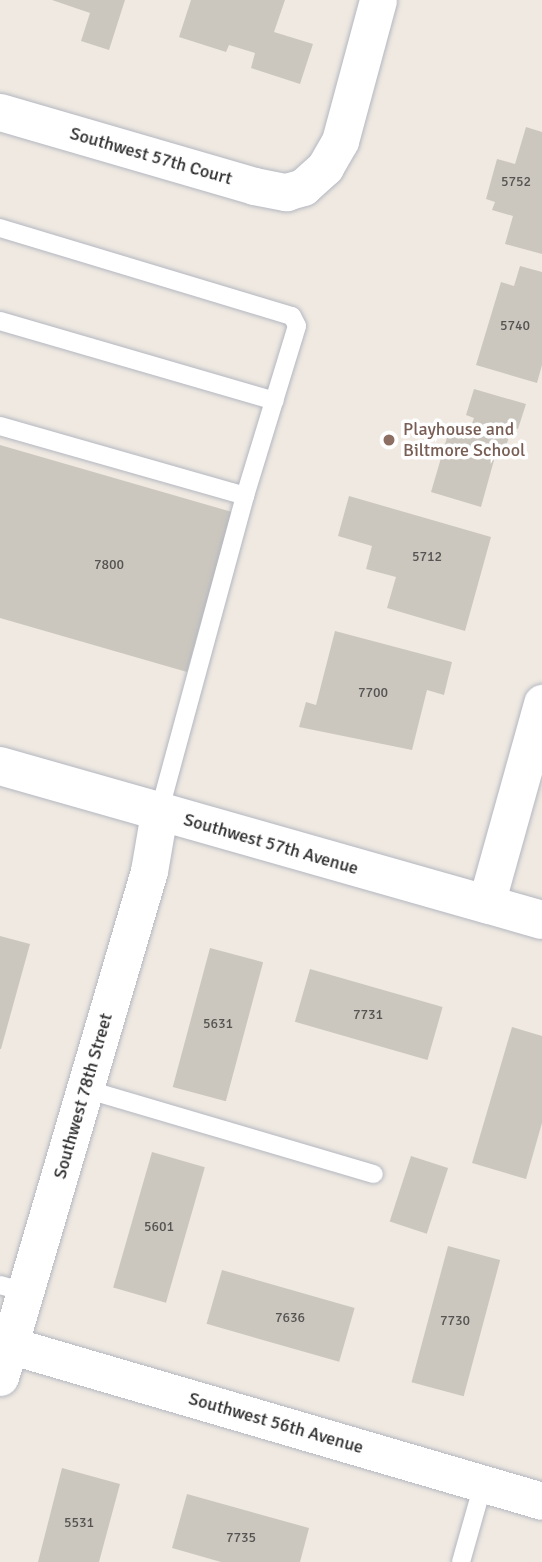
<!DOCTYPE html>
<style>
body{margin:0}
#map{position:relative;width:542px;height:1562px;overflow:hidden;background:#efe9e1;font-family:Signika,sans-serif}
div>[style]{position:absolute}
.building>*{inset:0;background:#cbc7bf;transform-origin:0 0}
.roads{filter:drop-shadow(0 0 2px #b4b7c1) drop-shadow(0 0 2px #b4b7c1)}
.service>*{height:18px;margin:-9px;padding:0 9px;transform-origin:9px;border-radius:9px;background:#fff}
.minor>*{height:37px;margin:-18.5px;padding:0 18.5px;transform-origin:18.5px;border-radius:18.5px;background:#fff}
.secondary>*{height:38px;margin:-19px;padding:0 19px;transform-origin:19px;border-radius:19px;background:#fff}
.dots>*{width:19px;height:19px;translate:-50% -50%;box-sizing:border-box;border:4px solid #fff;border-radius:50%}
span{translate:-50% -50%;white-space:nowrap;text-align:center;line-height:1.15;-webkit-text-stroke:7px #fff;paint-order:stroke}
.number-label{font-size:14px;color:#555452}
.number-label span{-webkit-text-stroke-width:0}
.street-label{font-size:18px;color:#2e2e2e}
.education-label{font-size:18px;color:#785e54}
.left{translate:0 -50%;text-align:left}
</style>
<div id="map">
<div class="building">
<div style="clip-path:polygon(52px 0,125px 0,109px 50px,81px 41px,90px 13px)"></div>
<div style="clip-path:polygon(191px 0,285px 0,274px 32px,313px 44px,300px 84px,251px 68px,255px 53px,229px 45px,226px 52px,179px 37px)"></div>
<div style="clip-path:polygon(526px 127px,542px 132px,542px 254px,505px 244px,513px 216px,492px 210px,495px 202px,486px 199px,497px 159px,515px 164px)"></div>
<div style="clip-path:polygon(520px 266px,542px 272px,542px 365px,537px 383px,476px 365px,501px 282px,514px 286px)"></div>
<div style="clip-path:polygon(474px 389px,526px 404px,518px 429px,512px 427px,503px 456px,496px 453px,481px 507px,431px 492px,451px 424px,470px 429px,474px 418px,466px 415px)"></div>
<div style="clip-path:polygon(0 445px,232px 512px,187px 672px,0 618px)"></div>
<div style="clip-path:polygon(349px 496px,491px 537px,465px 631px,387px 608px,396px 577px,366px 569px,372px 546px,338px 536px)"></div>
<div style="clip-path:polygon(335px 631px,452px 662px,444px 695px,427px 690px,412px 750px,299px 727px,306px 702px,316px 705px)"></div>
<div style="clip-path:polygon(0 936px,30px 944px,1px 1049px,0 1049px)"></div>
<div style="left:210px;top:948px;width:55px;height:144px;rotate:15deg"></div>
<div style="left:310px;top:969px;width:138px;height:55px;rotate:16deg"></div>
<div style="clip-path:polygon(512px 1027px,542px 1036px,542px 1123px,526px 1179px,472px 1163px)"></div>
<div style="left:152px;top:1152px;width:55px;height:141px;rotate:16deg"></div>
<div style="left:411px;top:1156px;width:39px;height:69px;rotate:18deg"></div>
<div style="left:448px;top:1246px;width:54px;height:141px;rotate:15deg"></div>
<div style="left:222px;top:1270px;width:138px;height:56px;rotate:16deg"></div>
<div style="clip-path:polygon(62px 1468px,120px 1484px,99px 1562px,38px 1562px)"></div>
<div style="clip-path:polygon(187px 1494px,309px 1528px,300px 1562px,221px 1562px,172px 1548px)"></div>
</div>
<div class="roads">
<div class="service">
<div style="left:0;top:228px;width:305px;rotate:16.8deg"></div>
<div style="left:292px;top:316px;width:11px;rotate:63deg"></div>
<div style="left:297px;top:326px;width:178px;rotate:107deg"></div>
<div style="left:245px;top:496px;width:328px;rotate:105.2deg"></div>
<div style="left:0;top:321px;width:286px;rotate:16.2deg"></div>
<div style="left:0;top:426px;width:255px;rotate:15.9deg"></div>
<div style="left:85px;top:1089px;width:301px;rotate:16.4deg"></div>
<div style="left:0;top:1285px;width:26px;rotate:16deg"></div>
<div style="left:461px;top:1562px;width:81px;rotate:-74.2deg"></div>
</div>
<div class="minor">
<div style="left:0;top:112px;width:265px;rotate:16.2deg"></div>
<div style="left:254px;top:186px;width:33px;rotate:11deg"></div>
<div style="left:286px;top:192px;width:18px;rotate:-16deg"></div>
<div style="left:303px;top:187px;width:30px;rotate:-42deg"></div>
<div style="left:325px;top:167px;width:30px;rotate:-60deg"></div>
<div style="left:340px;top:141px;width:146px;rotate:-74.9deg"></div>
<div style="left:486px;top:904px;width:209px;rotate:-74.4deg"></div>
<div style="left:9px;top:1345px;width:555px;rotate:16.31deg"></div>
<div style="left:0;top:1377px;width:527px;rotate:-73.59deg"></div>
<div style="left:149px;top:871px;width:59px;rotate:-80.2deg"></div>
</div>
<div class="secondary">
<div style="left:0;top:766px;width:563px;rotate:15.86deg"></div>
</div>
</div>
<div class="dots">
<div style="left:389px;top:440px;background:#8d6e63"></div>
</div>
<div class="number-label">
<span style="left:516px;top:182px">5752</span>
<span style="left:515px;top:326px">5740</span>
<span style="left:427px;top:557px">5712</span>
<span style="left:109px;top:565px">7800</span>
<span style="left:373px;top:693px">7700</span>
<span style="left:368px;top:1015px">7731</span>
<span style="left:218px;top:1024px">5631</span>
<span style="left:159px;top:1227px">5601</span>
<span style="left:290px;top:1318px">7636</span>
<span style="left:455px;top:1321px">7730</span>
<span style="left:79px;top:1523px">5531</span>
<span style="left:241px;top:1538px">7735</span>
</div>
<div class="street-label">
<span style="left:151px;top:156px;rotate:16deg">Southwest 57th Court</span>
<span style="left:271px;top:844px;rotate:16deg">Southwest 57th Avenue</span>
<span style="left:83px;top:1096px;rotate:-74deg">Southwest 78th Street</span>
<span style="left:276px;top:1423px;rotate:16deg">Southwest 56th Avenue</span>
</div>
<div class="education-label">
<span class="left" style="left:403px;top:440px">Playhouse and<br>Biltmore School</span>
</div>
</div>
